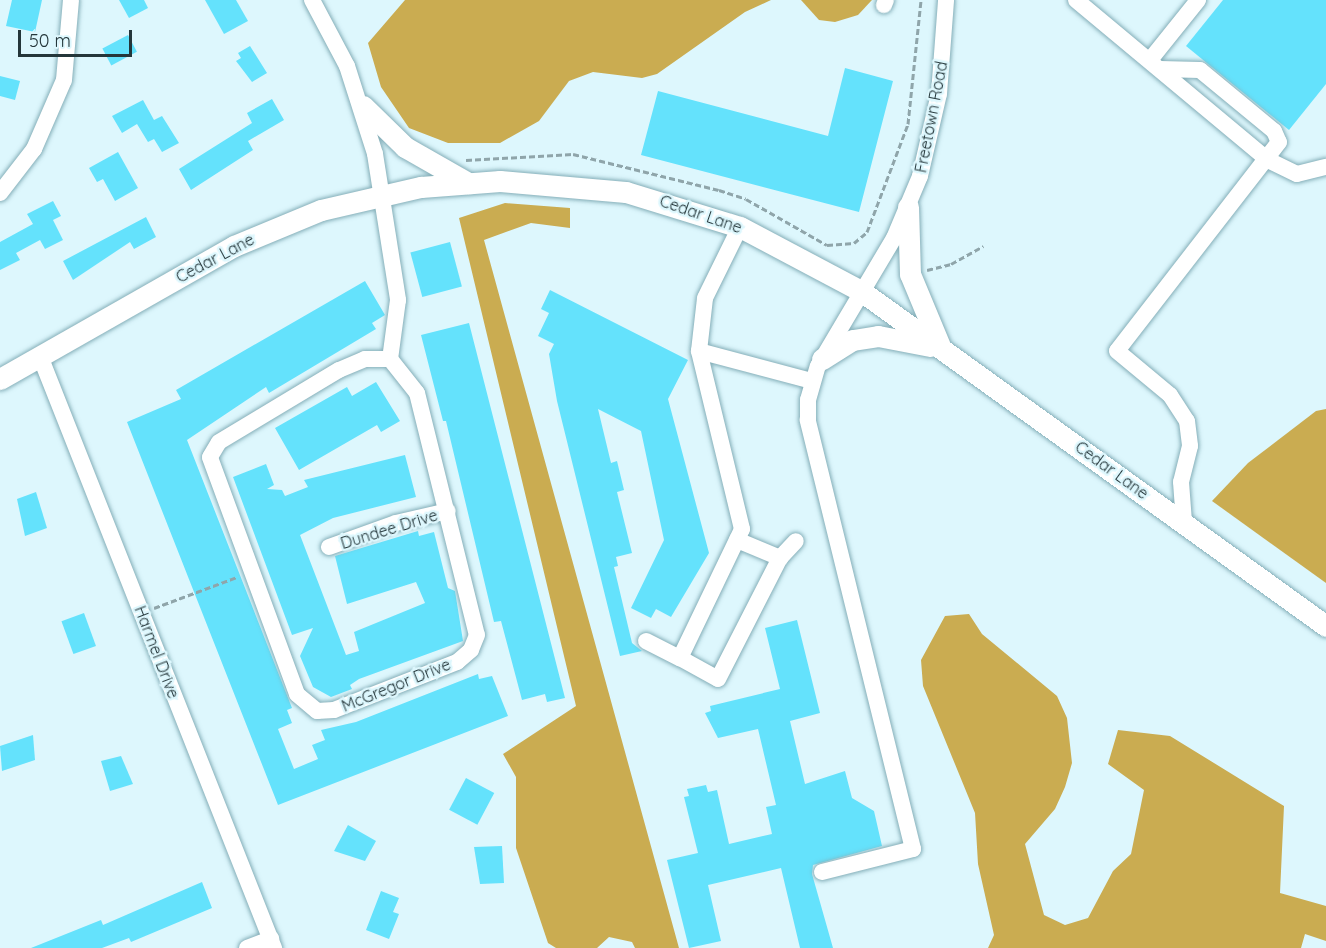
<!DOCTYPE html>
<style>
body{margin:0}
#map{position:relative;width:1326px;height:948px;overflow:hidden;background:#ddf7fd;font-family:Quicksand,sans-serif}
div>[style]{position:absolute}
.forest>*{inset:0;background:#caac51}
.building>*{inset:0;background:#64e2fc;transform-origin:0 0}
.path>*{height:3px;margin-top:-1.5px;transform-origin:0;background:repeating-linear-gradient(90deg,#8fa5aa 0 6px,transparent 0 9px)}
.roads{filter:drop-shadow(0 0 2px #84aeb8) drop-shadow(0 0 2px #84aeb8)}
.minor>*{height:16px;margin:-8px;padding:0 8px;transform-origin:8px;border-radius:8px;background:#fff}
.major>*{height:21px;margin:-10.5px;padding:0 10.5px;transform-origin:10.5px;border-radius:10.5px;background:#fff}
span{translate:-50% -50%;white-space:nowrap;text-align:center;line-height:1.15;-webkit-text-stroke:5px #ddf7fd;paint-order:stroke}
.street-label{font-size:16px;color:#24363a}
.scale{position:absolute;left:18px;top:30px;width:114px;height:27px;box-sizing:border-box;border:3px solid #24363a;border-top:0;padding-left:8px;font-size:18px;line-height:21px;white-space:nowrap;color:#24363a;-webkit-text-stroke:4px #ddf7fd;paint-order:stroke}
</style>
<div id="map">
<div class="forest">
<div style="clip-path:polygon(405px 0,771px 0,745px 12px,657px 74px,642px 78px,593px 72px,569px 81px,539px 121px,500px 143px,448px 143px,409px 128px,381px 87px,368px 43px)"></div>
<div style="clip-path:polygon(801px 0,872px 0,858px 15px,835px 22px,819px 20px)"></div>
<div style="clip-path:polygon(505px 203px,570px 208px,570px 228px,531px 223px,484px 240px,679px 948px,635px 948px,632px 942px,609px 937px,597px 948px,556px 948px,548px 943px,516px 848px,516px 777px,503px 754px,576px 706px,459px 218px)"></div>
<div style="clip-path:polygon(1326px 409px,1326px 583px,1212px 501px,1248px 463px,1316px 411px)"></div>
<div style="clip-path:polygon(969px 614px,982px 634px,1057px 696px,1067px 718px,1072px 763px,1065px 787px,1055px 809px,1025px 844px,1044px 915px,1065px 925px,1088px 918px,1113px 871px,1131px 854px,1144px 790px,1108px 764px,1118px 730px,1170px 736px,1284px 806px,1280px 893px,1326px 906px,1326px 941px,1305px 934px,1301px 948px,988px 948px,994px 935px,978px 864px,975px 813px,923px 686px,921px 660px,945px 616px)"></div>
</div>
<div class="building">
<div style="clip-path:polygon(12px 0,42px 0,35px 32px,6px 26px)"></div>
<div style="clip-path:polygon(119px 0,144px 0,148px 8px,129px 18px)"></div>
<div style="clip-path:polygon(205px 0,236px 0,248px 21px,224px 34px)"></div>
<div style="clip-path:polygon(1223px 0,1326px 0,1326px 84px,1289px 130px,1186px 46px)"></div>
<div style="left:128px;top:35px;width:19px;height:29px;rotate:62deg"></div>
<div style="clip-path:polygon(250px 46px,267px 73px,252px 82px,236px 61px,241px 58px,238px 53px)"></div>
<div style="clip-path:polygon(845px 68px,893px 81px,859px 212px,641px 155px,658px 91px,828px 136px)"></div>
<div style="clip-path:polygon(0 76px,20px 81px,15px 100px,0 96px)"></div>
<div style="clip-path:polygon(272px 99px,284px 120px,248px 141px,253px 150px,191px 190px,179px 169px,252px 123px,247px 113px)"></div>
<div style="clip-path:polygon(143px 100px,154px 120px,162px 116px,179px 143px,162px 152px,154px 139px,148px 142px,137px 124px,122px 133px,112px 116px)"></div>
<div style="clip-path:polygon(118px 152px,138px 188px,115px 201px,103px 179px,97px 182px,89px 168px)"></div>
<div style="clip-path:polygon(53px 201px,61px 216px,53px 220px,63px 240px,45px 249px,40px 240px,16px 253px,20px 260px,0 270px,0 242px,33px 224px,27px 214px)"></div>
<div style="clip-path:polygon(146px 217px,156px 237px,134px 249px,130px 242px,73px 280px,63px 261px)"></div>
<div style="left:450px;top:242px;width:46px;height:41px;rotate:75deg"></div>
<div style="clip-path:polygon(365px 281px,385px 315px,372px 323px,376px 329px,269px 393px,266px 387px,187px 440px,292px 708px,287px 710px,292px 723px,278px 729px,294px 769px,318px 759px,312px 745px,325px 740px,321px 730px,356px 722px,478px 674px,479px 679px,492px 676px,508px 716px,278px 805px,127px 422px,181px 399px,176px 390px)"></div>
<div style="clip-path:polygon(550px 290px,688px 360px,668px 399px,709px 553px,671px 617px,656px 609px,651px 618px,631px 608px,664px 540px,641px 431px,598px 409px,611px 463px,617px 461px,624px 490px,617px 492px,632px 553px,616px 557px,618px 566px,614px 567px,632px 643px,642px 651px,620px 656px,557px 401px,549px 354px,554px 344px,538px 336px,549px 313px,541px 309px)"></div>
<div style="clip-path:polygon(469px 323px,565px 698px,547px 702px,545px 694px,522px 700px,501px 621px,494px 622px,446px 421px,443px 421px,421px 335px)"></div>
<div style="clip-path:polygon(376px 382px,400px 421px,381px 432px,377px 425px,299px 470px,275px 428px,347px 387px,352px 396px)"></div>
<div style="clip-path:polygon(405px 455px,416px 497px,333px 518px,300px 535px,346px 655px,359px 651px,354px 632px,425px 603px,416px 582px,347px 604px,335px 556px,418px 531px,419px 536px,434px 532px,448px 588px,455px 591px,463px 641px,359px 679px,350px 685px,352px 689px,331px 697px,313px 687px,300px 656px,313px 628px,292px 635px,233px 477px,266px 464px,274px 485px,267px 489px,282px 490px,285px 496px,308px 487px,304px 480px)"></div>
<div style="clip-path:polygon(36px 492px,47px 528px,25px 536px,17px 499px)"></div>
<div style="left:84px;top:613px;width:35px;height:24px;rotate:70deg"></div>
<div style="clip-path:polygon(797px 620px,820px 713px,790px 721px,805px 784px,845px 771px,852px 798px,874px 811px,882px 846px,813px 865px,812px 874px,833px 948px,800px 948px,781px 868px,708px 885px,721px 941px,689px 948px,667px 860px,698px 853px,684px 797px,689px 796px,687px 789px,706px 785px,708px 792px,717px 790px,729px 844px,772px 834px,766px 807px,776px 805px,758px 729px,718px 738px,705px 713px,711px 711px,710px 706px,780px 689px,765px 628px)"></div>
<div style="clip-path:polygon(33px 735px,35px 760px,2px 771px,0 746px)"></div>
<div style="clip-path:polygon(121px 756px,133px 784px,110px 791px,101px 761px)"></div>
<div style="left:466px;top:778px;width:32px;height:36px;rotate:28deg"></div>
<div style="clip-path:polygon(348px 825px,376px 841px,365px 861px,334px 851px)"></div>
<div style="clip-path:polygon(502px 846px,504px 883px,480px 884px,474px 847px)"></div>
<div style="clip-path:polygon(202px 882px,212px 908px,131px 942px,129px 938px,102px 948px,31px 948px,101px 920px,103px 925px)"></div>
<div style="clip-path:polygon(381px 891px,399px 898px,393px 912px,399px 914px,389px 939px,366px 930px)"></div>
</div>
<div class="path">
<div style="left:466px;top:160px;width:107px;rotate:-3.2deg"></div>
<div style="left:573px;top:154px;width:150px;rotate:13.9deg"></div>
<div style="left:719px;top:190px;width:28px;rotate:18deg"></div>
<div style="left:746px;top:199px;width:93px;rotate:29.6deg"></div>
<div style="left:827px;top:245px;width:27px;rotate:-4deg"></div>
<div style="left:854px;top:243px;width:17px;rotate:-40deg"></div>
<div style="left:867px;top:232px;width:116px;rotate:-69.2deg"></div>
<div style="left:908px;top:124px;width:125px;rotate:-84deg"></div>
<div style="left:927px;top:270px;width:25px;rotate:-14deg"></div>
<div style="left:951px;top:264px;width:37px;rotate:-29deg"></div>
<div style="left:154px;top:608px;width:89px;rotate:-20.5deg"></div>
</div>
<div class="roads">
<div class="minor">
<div style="left:312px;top:0;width:75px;rotate:62.1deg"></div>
<div style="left:347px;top:66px;width:92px;rotate:72.3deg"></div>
<div style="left:375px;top:154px;width:148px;rotate:81deg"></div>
<div style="left:398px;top:300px;width:60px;rotate:97.7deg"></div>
<div style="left:1076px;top:0;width:250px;rotate:39.8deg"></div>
<div style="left:1268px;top:160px;width:32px;rotate:26deg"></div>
<div style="left:1297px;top:174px;width:30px;rotate:-14deg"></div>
<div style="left:884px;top:5px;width:5px;rotate:-68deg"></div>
<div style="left:1150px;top:60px;width:77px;rotate:-51.3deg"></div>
<div style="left:1160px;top:69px;width:40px;rotate:1.4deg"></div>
<div style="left:1200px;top:70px;width:96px;rotate:39.5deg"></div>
<div style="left:1274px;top:131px;width:12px;rotate:66deg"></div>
<div style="left:1279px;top:142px;width:264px;rotate:127.8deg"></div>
<div style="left:1117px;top:351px;width:69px;rotate:39.7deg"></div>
<div style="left:1170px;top:395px;width:31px;rotate:57deg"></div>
<div style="left:1187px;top:421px;width:25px;rotate:83deg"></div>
<div style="left:1190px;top:446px;width:37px;rotate:104deg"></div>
<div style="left:1181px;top:482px;width:40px;rotate:85.7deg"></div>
<div style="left:0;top:193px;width:56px;rotate:-52.3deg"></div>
<div style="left:34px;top:149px;width:75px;rotate:-66.5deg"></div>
<div style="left:64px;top:80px;width:80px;rotate:-85deg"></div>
<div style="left:699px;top:351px;width:117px;rotate:14.9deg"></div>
<div style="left:40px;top:356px;width:637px;rotate:68.43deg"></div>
<div style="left:365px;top:359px;width:25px"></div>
<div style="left:390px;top:359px;width:43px;rotate:51.5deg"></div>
<div style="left:417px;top:393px;width:249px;rotate:76.1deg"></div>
<div style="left:477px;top:635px;width:16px;rotate:112deg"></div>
<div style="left:471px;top:650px;width:18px;rotate:139deg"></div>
<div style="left:457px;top:662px;width:132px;rotate:158.7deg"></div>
<div style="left:334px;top:710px;width:17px;rotate:177deg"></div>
<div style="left:317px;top:711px;width:26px;rotate:-140deg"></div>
<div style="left:297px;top:694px;width:252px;rotate:-110.2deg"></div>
<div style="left:210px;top:457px;width:17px;rotate:-59deg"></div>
<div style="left:219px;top:442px;width:140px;rotate:-31deg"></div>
<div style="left:339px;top:370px;width:28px;rotate:-23deg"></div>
<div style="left:737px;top:540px;width:47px;rotate:22.7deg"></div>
<div style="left:329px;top:547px;width:71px;rotate:-19.7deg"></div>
<div style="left:396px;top:523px;width:53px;rotate:-13deg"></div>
<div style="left:646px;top:641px;width:38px;rotate:27deg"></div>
<div style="left:680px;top:658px;width:143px;rotate:-64.3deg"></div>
<div style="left:742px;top:529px;width:183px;rotate:-103.6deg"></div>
<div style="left:699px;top:351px;width:53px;rotate:-83.5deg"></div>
<div style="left:705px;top:298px;width:79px;rotate:-63.8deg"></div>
<div style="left:680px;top:658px;width:43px;rotate:28.9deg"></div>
<div style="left:718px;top:679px;width:136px;rotate:-62.9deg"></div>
<div style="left:780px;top:558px;width:23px;rotate:-47deg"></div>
<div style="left:822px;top:872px;width:94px;rotate:-14.2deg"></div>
<div style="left:913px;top:849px;width:442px;rotate:-103.8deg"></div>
<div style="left:808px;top:420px;width:20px;rotate:-90deg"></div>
<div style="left:808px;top:400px;width:35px;rotate:-74deg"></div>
<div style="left:818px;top:366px;width:149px;rotate:-59.3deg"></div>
<div style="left:894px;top:238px;width:67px;rotate:-67.2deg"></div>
<div style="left:920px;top:176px;width:84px;rotate:-77deg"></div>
<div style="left:939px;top:94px;width:94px;rotate:-85.7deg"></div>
<div style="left:247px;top:948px;width:26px;rotate:-21deg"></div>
</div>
<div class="major">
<div style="left:363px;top:106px;width:59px;rotate:44.3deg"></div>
<div style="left:405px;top:147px;width:73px;rotate:29.7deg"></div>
<div style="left:908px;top:207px;width:67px;rotate:88.3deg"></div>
<div style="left:910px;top:274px;width:78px;rotate:67.4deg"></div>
<div style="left:822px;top:359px;width:36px;rotate:-32deg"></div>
<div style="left:853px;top:340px;width:25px;rotate:-9deg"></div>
<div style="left:878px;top:336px;width:53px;rotate:10.9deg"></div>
<div style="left:0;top:379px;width:269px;rotate:-29.6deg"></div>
<div style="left:234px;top:246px;width:94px;rotate:-22.5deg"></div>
<div style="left:321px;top:210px;width:103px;rotate:-13deg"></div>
<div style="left:421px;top:187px;width:79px;rotate:-4.3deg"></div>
<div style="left:500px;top:181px;width:126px;rotate:5deg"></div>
<div style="left:626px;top:192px;width:119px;rotate:17.1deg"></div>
<div style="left:740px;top:227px;width:137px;rotate:27.9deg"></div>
<div style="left:861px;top:291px;width:573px;rotate:35.77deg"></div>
</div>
</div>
<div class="street-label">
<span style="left:931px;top:117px;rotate:-79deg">Freetown Road</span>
<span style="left:701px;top:214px;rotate:19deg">Cedar Lane</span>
<span style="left:215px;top:258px;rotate:-28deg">Cedar Lane</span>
<span style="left:1112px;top:470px;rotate:36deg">Cedar Lane</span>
<span style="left:389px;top:529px;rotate:-17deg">Dundee Drive</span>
<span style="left:157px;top:652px;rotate:69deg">Harmel Drive</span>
<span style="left:396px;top:685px;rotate:-22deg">McGregor Drive</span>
</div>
<div class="scale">50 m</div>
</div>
